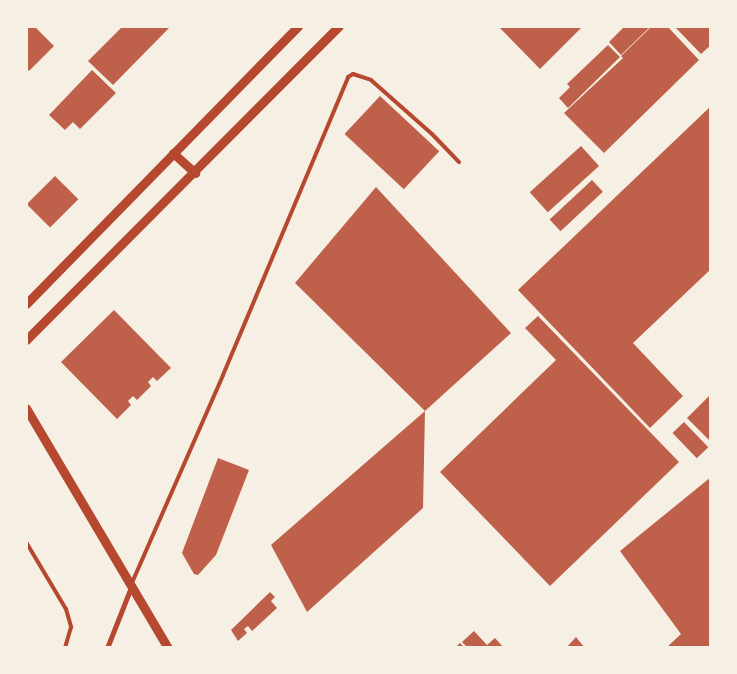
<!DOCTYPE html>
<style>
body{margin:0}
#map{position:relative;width:737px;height:674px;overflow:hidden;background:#f6efe4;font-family:Karla,sans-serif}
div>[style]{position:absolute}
.building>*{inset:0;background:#bf614a;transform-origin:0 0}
.service>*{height:4px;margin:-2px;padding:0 2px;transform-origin:2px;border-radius:2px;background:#b5482f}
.minor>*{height:5px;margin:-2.5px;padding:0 2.5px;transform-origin:2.5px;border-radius:2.5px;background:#b5482f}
.tertiary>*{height:9px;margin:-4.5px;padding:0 4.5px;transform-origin:4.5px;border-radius:4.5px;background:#b5482f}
span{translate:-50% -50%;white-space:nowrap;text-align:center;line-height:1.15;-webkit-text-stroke:5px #f6efe4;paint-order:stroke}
.frame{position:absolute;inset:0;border:28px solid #f6efe4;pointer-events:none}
</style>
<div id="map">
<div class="building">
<div style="clip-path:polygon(26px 26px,34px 26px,54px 46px,29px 71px,26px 68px)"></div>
<div style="clip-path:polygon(123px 26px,171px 26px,113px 85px,88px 61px)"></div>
<div style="clip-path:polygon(498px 26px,583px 26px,540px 69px)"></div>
<div style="clip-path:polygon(625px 26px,651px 26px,621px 55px,609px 42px)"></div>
<div style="clip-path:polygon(652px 26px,667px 26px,699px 60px,604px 153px,564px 113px,623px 58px,621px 56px)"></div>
<div style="clip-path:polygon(674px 26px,711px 26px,711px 45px,701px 54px)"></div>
<div style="clip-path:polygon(608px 45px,620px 57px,568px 108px,559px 98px,570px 87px,567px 84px)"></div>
<div style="clip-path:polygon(92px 70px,116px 93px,80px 129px,73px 122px,65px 130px,49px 115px)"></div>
<div style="left:380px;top:96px;width:81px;height:52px;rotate:43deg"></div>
<div style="clip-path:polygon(711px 106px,711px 269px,633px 343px,683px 396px,650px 428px,518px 290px)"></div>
<div style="left:581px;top:146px;width:27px;height:69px;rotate:48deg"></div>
<div style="left:55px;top:176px;width:33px;height:40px;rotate:45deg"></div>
<div style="left:592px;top:180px;width:16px;height:58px;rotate:47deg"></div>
<div style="clip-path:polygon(376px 187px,511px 333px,425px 411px,295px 283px)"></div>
<div style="clip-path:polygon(114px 310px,171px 368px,157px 381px,153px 377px,148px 382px,151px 386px,137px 400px,133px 396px,128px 401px,131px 405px,117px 419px,61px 362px)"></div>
<div style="clip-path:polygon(538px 316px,679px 462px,550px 586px,440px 472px,556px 360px,525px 328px)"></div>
<div style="clip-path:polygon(711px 394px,711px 442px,687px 418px)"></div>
<div style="clip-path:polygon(425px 411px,423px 508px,307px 612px,271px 545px)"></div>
<div style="left:684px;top:422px;width:35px;height:16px;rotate:46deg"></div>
<div style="clip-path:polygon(218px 458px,249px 470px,216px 555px,198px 575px,194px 574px,182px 553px)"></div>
<div style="clip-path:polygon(711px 477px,711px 648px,666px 648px,681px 634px,620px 551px)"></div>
<div style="clip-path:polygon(270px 592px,275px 597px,271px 601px,277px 608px,252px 631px,248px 626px,244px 629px,247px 633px,238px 641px,231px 630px)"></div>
<div style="clip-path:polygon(474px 631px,487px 645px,495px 638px,504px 648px,468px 648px,462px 642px)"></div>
<div style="clip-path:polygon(576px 637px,585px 648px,566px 648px)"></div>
<div style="clip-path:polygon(460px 643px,465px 648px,455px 648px)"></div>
</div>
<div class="service">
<div style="left:26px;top:542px;width:78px;rotate:59.2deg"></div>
<div style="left:66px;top:609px;width:19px;rotate:74deg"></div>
<div style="left:71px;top:627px;width:22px;rotate:106deg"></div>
<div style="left:131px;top:585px;width:229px;rotate:-66.3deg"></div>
<div style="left:223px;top:375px;width:323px;rotate:-67.2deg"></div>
<div style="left:348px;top:77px;width:6px;rotate:-31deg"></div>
<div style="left:353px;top:74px;width:19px;rotate:18deg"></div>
<div style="left:371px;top:80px;width:81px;rotate:41.5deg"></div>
<div style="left:432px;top:134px;width:39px;rotate:46deg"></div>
</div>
<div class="minor">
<div style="left:107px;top:648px;width:66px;rotate:-68.5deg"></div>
</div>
<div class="tertiary">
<div style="left:173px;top:153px;width:30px;rotate:42deg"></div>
<div style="left:26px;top:304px;width:389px;rotate:-45.6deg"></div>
<div style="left:26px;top:340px;width:443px;rotate:-45.1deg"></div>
<div style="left:26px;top:408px;width:279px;rotate:59.4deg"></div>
</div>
<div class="frame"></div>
</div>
